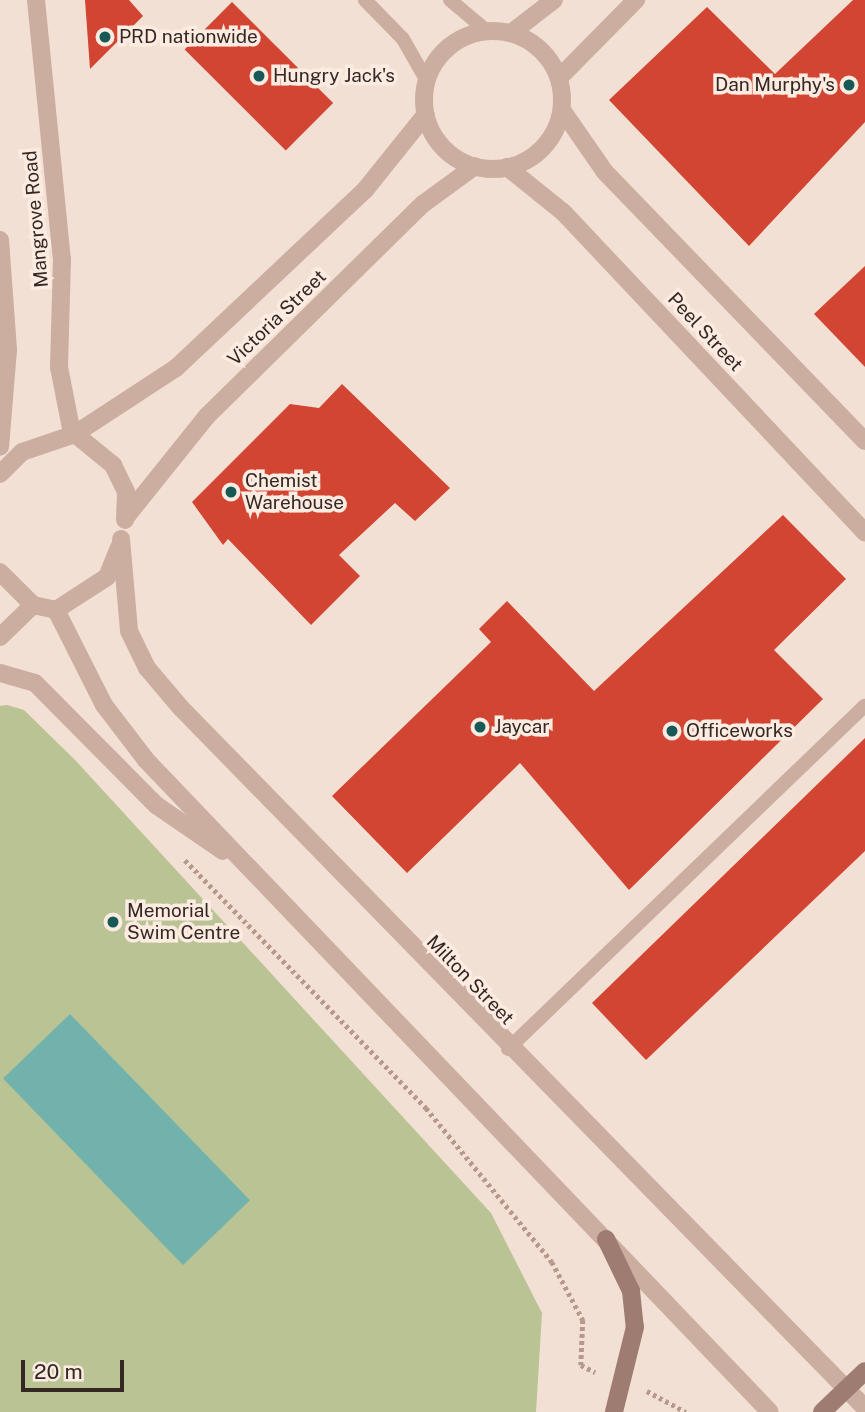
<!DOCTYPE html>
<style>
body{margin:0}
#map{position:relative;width:865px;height:1412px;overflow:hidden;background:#f3e0d4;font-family:"Public Sans",sans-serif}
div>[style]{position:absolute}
.green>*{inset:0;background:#b9c394}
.water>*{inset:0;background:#71b2ac;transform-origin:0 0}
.building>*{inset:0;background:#d24533;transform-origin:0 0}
.path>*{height:4.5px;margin-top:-2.25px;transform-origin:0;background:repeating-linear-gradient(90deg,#b7988a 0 3.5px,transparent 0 7px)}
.service>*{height:14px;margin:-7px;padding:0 7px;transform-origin:7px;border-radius:7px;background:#cbaea0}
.tertiary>*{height:18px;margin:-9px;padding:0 9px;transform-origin:9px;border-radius:9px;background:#cbaea0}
.tertiary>.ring{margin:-9px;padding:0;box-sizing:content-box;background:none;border:18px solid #cbaea0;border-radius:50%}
.secondary>*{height:18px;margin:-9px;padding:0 9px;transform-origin:9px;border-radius:9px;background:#9f7c71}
.dots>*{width:19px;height:19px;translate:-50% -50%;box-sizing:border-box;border:4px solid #fbebe1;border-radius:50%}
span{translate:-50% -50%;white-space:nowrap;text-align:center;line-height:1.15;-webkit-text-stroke:7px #fbebe1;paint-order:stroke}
.poi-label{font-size:19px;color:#342724}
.left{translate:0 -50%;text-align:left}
.right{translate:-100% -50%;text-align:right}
.street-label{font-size:19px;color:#342724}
.scale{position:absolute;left:21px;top:1360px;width:103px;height:32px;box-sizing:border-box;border:4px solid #342724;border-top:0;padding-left:9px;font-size:21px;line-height:24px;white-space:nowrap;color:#342724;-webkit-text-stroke:5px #fbebe1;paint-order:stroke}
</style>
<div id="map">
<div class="green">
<div style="clip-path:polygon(7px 705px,24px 710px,76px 761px,491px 1213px,542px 1313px,536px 1412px,0 1412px,0 706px)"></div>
</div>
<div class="water">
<div style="left:70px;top:1014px;width:259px;height:93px;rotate:46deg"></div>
</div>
<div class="building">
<div style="clip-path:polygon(85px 0,129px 0,143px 16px,90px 69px)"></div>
<div style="clip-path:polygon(853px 0,865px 0,865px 122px,749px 246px,609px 100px,707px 7px,775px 74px)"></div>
<div style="left:232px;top:2px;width:143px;height:67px;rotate:45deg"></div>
<div style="clip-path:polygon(865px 266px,865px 367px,814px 314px)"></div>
<div style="clip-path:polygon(342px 384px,450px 488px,415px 521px,395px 503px,339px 555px,360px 576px,311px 625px,228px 539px,223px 545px,192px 502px,290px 404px,319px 408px)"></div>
<div style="clip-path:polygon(783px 515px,846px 579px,774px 650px,823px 699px,629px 890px,520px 763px,407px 873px,332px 796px,491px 642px,479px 629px,507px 601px,594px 691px)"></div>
<div style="clip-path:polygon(865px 738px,865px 851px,646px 1060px,592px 1003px)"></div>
</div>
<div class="path">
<div style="left:185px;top:860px;width:346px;rotate:45.8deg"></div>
<div style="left:426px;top:1108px;width:199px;rotate:50.7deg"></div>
<div style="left:552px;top:1262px;width:66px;rotate:61.9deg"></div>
<div style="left:583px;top:1320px;width:45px;rotate:92.5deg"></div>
<div style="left:581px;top:1365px;width:16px;rotate:27deg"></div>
<div style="left:647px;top:1391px;width:44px;rotate:28.3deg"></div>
</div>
<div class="service">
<div style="left:365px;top:0;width:54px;rotate:45.7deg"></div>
<div style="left:403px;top:39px;width:48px;rotate:60.3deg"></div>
<div style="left:450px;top:0;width:48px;rotate:40deg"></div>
<div style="left:508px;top:1049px;width:495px;rotate:-43.9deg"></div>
</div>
<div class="tertiary">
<div style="left:36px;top:0;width:260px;rotate:84.3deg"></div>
<div style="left:62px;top:259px;width:108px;rotate:91.6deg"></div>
<div style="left:59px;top:367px;width:67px;rotate:78.9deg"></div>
<div class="ring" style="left:424px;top:31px;width:120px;height:120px"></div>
<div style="left:511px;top:33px;width:54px;rotate:-37.5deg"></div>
<div style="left:559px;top:78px;width:110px;rotate:-45.4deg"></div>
<div style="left:562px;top:110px;width:75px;rotate:55.3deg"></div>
<div style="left:605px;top:172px;width:374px;rotate:46deg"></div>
<div style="left:507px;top:167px;width:73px;rotate:38.9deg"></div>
<div style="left:564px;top:213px;width:439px;rotate:46.7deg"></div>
<div style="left:0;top:240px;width:110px;rotate:85.8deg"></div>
<div style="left:8px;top:350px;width:97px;rotate:94.7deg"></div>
<div style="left:75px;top:434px;width:121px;rotate:-33.2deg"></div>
<div style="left:176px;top:368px;width:260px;rotate:-43.3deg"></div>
<div style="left:365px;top:190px;width:97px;rotate:-51.2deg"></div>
<div style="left:0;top:474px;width:31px;rotate:-45deg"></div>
<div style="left:22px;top:452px;width:56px;rotate:-18.8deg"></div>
<div style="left:75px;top:434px;width:49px;rotate:39.2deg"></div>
<div style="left:113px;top:465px;width:30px;rotate:64deg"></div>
<div style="left:126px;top:492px;width:28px;rotate:92deg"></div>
<div style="left:126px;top:517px;width:129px;rotate:-51.3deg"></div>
<div style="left:207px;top:416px;width:303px;rotate:-44.5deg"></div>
<div style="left:423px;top:204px;width:64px;rotate:-36.2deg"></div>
<div style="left:121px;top:539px;width:92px;rotate:85deg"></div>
<div style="left:129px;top:631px;width:41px;rotate:64.1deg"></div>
<div style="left:147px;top:668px;width:52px;rotate:49.6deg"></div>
<div style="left:181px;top:708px;width:979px;rotate:45.66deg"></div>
<div style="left:0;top:572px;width:47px;rotate:45deg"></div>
<div style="left:33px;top:605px;width:24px;rotate:12deg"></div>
<div style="left:56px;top:610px;width:61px;rotate:-32.9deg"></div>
<div style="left:107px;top:577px;width:32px;rotate:-68deg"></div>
<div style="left:56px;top:610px;width:106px;rotate:63.2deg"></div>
<div style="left:104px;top:705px;width:69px;rotate:52.6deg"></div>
<div style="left:146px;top:760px;width:902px;rotate:46.26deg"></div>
<div style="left:0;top:637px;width:46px;rotate:-44.1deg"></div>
<div style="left:0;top:673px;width:36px;rotate:16deg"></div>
<div style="left:35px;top:683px;width:172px;rotate:45.2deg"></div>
<div style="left:156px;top:805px;width:81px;rotate:34.5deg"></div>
</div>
<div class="secondary">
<div style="left:606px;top:1239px;width:58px;rotate:64.3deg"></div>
<div style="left:631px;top:1291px;width:36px;rotate:84deg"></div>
<div style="left:635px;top:1327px;width:88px;rotate:103.9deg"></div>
<div style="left:822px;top:1412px;width:59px;rotate:-43.6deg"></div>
</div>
<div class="dots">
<div style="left:105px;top:37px;background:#165955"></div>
<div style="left:259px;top:76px;background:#165955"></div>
<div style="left:849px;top:85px;background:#165955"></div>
<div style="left:231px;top:492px;background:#165955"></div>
<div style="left:480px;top:727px;background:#165955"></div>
<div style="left:672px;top:731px;background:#165955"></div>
<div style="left:113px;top:922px;background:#165955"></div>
</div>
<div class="poi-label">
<span class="left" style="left:119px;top:37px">PRD nationwide</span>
<span class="left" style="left:273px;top:76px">Hungry Jack's</span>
<span class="right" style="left:835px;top:85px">Dan Murphy's</span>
<span class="left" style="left:245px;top:492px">Chemist<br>Warehouse</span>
<span class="left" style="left:494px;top:727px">Jaycar</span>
<span class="left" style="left:686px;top:731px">Officeworks</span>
<span class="left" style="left:127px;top:922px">Memorial<br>Swim Centre</span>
</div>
<div class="street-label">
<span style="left:36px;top:219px;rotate:-95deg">Mangrove Road</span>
<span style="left:277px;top:318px;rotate:-44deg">Victoria Street</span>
<span style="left:705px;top:332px;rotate:47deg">Peel Street</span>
<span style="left:470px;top:980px;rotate:46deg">Milton Street</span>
</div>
<div class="scale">20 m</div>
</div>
